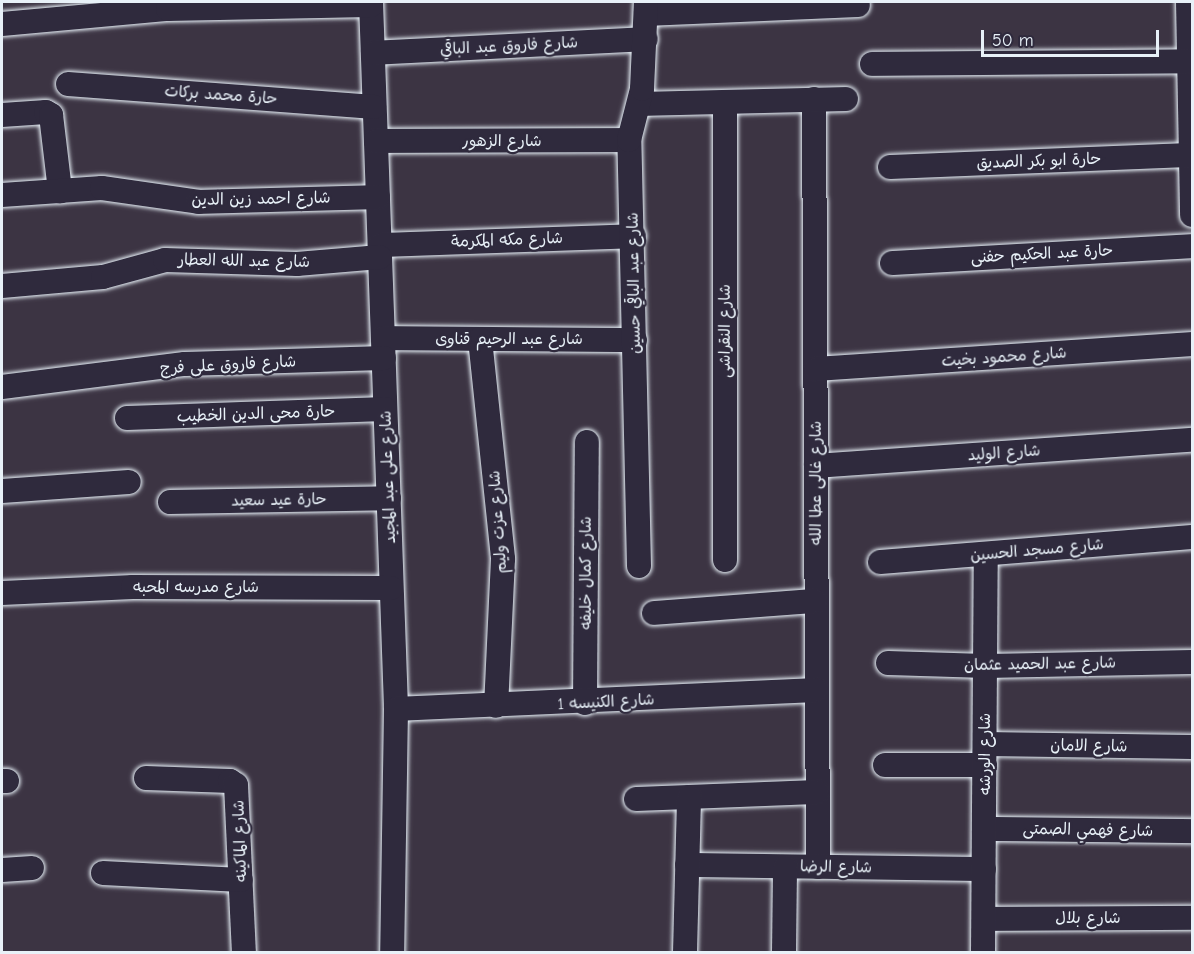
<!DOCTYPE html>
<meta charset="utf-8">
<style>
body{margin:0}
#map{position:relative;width:1194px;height:954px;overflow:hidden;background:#3c3443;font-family:"Comic Neue","Playpen Sans Arabic",sans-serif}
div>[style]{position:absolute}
.roads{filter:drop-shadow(0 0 2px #e8f1f8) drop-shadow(0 0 2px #e8f1f8)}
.street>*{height:24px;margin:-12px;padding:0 12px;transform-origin:12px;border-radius:12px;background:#2f2a3d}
span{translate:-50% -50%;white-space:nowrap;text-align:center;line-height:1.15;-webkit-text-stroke:4.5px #2f2a3d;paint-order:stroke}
.street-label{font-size:16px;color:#e8f1f8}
.frame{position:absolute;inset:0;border:3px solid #e8f1f8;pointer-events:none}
.scale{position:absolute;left:981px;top:30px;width:178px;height:27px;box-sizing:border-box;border:3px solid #e8f1f8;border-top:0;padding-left:8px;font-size:18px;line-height:21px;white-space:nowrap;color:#e8f1f8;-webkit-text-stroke:4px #2f2a3d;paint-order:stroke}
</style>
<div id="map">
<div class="roads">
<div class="street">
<div style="left:371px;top:2px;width:707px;rotate:87.97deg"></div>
<div style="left:396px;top:709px;width:243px;rotate:90.9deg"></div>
<div style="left:1188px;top:2px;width:213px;rotate:88.9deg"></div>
<div style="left:646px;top:14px;width:212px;rotate:-2.4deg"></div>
<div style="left:2px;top:24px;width:167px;rotate:-5.2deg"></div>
<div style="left:168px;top:9px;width:203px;rotate:-1.1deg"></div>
<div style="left:373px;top:53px;width:273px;rotate:-2.9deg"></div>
<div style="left:872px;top:64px;width:316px;rotate:-0.5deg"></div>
<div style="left:68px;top:84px;width:307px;rotate:4.3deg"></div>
<div style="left:814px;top:99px;width:768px;rotate:89.7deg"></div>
<div style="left:640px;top:104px;width:206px;rotate:-1.4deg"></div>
<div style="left:2px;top:115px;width:44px;rotate:-3.9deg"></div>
<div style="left:46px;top:112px;width:6px;rotate:31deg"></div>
<div style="left:51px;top:115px;width:77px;rotate:83.2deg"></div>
<div style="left:376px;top:141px;width:253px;rotate:-0.2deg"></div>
<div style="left:890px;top:167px;width:299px;rotate:-2.3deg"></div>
<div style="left:2px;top:195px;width:100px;rotate:-4deg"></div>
<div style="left:102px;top:188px;width:98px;rotate:8.2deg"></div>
<div style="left:199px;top:202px;width:179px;rotate:-1.6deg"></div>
<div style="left:380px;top:245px;width:254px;rotate:-2deg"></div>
<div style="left:892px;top:263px;width:300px;rotate:-3.2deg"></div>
<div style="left:2px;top:286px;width:101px;rotate:-5.1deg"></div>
<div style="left:103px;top:277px;width:64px;rotate:-15.3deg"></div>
<div style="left:165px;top:260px;width:132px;rotate:1.7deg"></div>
<div style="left:297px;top:264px;width:83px;rotate:-4.8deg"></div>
<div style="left:383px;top:338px;width:252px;rotate:0.5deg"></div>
<div style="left:480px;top:339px;width:221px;rotate:84deg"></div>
<div style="left:503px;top:559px;width:147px;rotate:92.7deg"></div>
<div style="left:816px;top:369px;width:377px;rotate:-3.8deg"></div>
<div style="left:2px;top:387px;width:184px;rotate:-7.2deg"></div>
<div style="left:185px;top:364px;width:199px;rotate:-1.7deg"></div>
<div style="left:127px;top:418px;width:258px;rotate:-2deg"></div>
<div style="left:816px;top:466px;width:377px;rotate:-4deg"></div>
<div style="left:2px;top:491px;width:127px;rotate:-4.1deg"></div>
<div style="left:170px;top:502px;width:219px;rotate:-1deg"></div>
<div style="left:725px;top:560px;width:458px;rotate:-90deg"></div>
<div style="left:880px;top:562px;width:313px;rotate:-4.6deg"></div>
<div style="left:639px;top:566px;width:426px;rotate:-91.3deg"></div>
<div style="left:629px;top:140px;width:53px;rotate:-75.7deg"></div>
<div style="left:642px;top:89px;width:87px;rotate:-87.4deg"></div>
<div style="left:2px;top:593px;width:131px;rotate:-2.6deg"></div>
<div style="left:133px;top:587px;width:258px;rotate:0.2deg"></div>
<div style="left:654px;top:613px;width:161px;rotate:-4.3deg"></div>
<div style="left:888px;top:663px;width:98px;rotate:1.8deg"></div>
<div style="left:986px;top:666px;width:206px;rotate:-1.1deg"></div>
<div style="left:585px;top:703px;width:261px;rotate:-89.6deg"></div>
<div style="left:396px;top:709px;width:420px;rotate:-2.6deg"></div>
<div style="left:985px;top:744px;width:207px;rotate:0.8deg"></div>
<div style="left:885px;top:765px;width:100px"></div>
<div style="left:146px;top:778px;width:84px;rotate:2deg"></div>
<div style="left:230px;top:781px;width:7px;rotate:34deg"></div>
<div style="left:236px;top:785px;width:167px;rotate:87.3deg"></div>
<div style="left:2px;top:781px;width:5px"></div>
<div style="left:636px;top:799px;width:181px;rotate:-2.2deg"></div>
<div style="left:984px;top:829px;width:208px;rotate:0.6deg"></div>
<div style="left:687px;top:865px;width:297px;rotate:0.8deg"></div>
<div style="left:2px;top:870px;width:30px;rotate:-4deg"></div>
<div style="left:103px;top:873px;width:138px;rotate:2.9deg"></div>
<div style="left:984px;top:919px;width:208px;rotate:-0.3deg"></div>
<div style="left:685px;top:952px;width:155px;rotate:-88.5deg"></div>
<div style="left:784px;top:952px;width:85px;rotate:-89.3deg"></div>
<div style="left:983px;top:952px;width:397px;rotate:-89.6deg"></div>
</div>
</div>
<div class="street-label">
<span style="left:509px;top:46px;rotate:-3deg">شارع فاروق عبد الباقي</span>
<span style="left:221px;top:95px;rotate:4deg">حارة محمد بركات</span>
<span style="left:502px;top:141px">شارع الزهور</span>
<span style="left:1039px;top:161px;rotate:-2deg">حارة ابو بكر الصديق</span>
<span style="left:261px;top:199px;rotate:-1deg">شارع احمد زين الدين</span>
<span style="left:507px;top:240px;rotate:-2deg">شارع مكه المكرمة</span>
<span style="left:1042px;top:254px;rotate:-3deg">حارة عبد الحكيم حفنى</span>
<span style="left:244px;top:261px;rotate:1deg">شارع عبد الله العطار</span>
<span style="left:634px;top:283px;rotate:-91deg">شارع عبد الباقي حسين</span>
<span style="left:725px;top:331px;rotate:-90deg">شارع النقراشى</span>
<span style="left:509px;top:339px">شارع عبد الرحيم قناوى</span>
<span style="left:1004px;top:357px;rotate:-4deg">شارع محمود بخيت</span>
<span style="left:228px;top:365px;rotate:-3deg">شارع فاروق على فرج</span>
<span style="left:256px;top:414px;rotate:-2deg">حارة محى الدين الخطيب</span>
<span style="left:1004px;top:453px;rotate:-4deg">شارع الوليد</span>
<span style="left:388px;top:477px;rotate:-92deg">شارع على عبد المجيد</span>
<span style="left:816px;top:483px;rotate:-90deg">شارع غالى عطا الله</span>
<span style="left:279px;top:500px;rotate:-1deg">حارة عيد سعيد</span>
<span style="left:498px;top:522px;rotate:-94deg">شارع عزت وليم</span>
<span style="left:1037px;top:550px;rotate:-5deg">شارع مسجد الحسين</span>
<span style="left:586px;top:573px;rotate:-90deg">شارع كمال خليفه</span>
<span style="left:196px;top:587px">شارع مدرسه المحبه</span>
<span style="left:1040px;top:664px;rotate:-1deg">شارع عبد الحميد عثمان</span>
<span style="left:606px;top:702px;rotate:-3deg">شارع الكنيسه 1</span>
<span style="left:1089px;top:746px;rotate:1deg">شارع الامان</span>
<span style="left:985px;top:754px;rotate:-90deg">شارع الورشه</span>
<span style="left:1088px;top:830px;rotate:1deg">شارع فهمي الصمتى</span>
<span style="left:240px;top:841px;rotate:-92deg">شارع الماكينه</span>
<span style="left:836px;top:867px;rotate:1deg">شارع الرضا</span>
<span style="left:1088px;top:918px">شارع بلال</span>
</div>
<div class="frame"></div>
<div class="scale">50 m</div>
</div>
